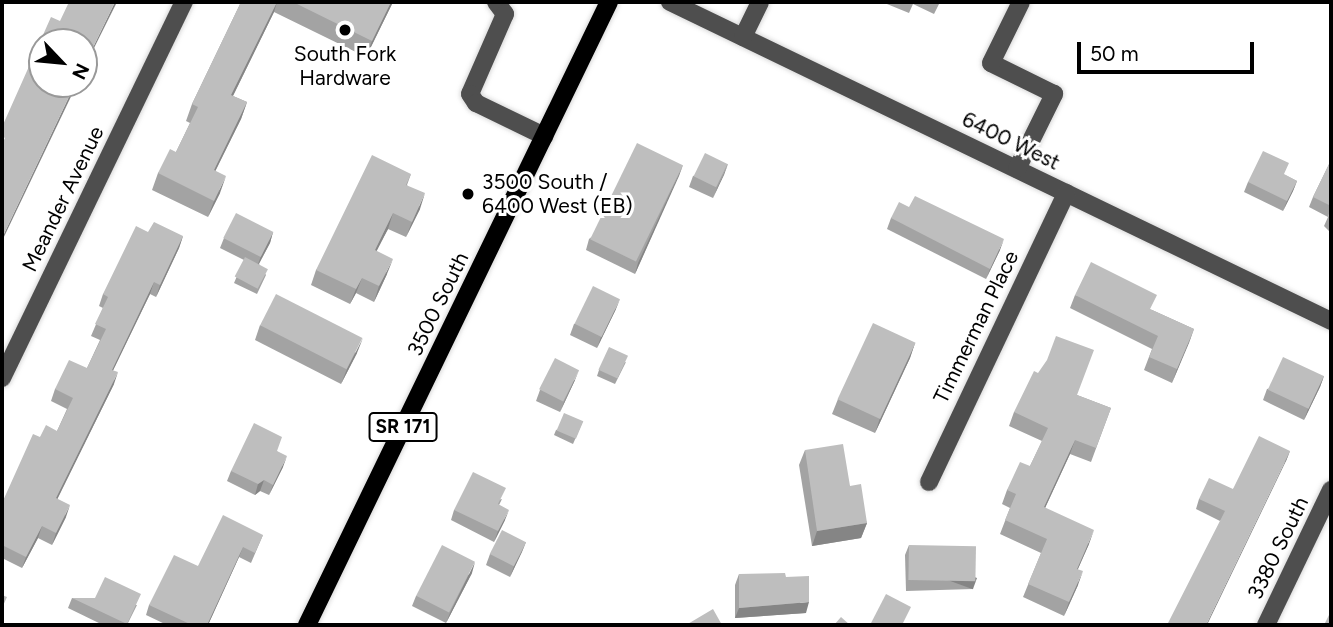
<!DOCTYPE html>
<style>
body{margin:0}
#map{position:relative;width:1333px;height:627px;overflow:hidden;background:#fff;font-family:Figtree,sans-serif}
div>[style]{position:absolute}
.roads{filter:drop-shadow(0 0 2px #dbdbdb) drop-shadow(0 0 2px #dbdbdb)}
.minor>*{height:18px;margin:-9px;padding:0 9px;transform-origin:9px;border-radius:9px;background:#4e4e4e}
.major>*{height:18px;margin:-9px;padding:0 9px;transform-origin:9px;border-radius:9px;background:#000}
.wall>*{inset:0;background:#a3a3a3}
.shaded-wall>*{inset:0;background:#858585;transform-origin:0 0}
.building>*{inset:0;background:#bebebe;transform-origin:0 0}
.dots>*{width:19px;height:19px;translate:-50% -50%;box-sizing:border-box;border:4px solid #fff;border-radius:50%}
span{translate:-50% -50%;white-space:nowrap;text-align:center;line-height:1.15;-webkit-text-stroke:6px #fff;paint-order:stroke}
.shield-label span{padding:2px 5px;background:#fff;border:2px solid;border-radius:5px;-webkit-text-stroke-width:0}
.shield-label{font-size:19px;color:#000;font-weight:700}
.poi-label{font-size:21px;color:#000}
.left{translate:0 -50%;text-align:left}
.street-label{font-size:21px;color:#000}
.frame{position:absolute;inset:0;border:4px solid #000;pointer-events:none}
.north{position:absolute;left:28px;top:28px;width:70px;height:70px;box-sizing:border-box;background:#fff;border:2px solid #999;border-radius:50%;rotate:116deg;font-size:19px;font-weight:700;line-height:28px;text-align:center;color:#000}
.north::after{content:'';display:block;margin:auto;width:24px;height:32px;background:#000;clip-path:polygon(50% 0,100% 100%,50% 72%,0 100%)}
.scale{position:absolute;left:1077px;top:42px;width:177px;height:32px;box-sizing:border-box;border:4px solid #000;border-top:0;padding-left:9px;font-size:21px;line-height:24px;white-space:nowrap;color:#000;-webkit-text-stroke:5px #fff;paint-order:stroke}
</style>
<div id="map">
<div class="roads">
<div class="minor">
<div style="left:496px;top:2px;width:15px;rotate:53deg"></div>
<div style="left:505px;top:14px;width:87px;rotate:113.6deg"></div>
<div style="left:470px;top:94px;width:11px;rotate:56deg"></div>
<div style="left:476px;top:103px;width:76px;rotate:25.9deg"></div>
<div style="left:670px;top:2px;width:734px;rotate:25.76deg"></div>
<div style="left:743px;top:37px;width:39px;rotate:-64deg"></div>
<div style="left:1017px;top:169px;width:84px;rotate:-63.7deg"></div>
<div style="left:1054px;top:94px;width:70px;rotate:-153.8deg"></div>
<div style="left:991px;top:63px;width:68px;rotate:-63.8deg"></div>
<div style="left:2px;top:378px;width:418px;rotate:-64.2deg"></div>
<div style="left:929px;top:482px;width:320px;rotate:-64.6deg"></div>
<div style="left:1266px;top:625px;width:150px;rotate:-64.3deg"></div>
</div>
<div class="major">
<div style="left:307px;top:625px;width:692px;rotate:-64.14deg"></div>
</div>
</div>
<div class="wall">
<div style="clip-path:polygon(241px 2px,393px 2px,366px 57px,274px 12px,233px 96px,247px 102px,241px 119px,215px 171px,220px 193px,208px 217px,152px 190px,158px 173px,176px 152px,190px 123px,186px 121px,192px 104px)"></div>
<div style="clip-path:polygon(882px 2px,940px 2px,934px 14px,913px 4px,909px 13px)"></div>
<div style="clip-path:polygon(1331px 160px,1331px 233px,1324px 226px,1328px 217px,1309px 207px,1313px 197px)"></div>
<div style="clip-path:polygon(728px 164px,713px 198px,689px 187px,693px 176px)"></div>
<div style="clip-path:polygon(683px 165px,635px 274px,586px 250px,589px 239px)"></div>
<div style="clip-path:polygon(411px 174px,407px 185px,420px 209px,406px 237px,388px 229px,376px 251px,387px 274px,374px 302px,356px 293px,350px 304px,311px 285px,316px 270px)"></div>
<div style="clip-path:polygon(1285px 175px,1297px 181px,1293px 191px,1283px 211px,1244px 192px,1248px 182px)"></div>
<div style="clip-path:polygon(909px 207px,1000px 250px,986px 279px,887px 229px,891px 218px)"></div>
<div style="clip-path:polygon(273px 232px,270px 243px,259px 264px,266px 275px,257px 294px,234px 283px,244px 260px,220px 248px,224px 238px)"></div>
<div style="clip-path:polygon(183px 236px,179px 248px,156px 297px,150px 294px,113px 370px,114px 384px,57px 499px,66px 517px,52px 545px,38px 538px,22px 568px,2px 558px,2px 503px,40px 437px,57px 431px,67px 409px,51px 401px,55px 389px,87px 368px,100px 340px,91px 336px,103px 308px,99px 306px,103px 294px)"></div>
<div style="clip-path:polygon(1075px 295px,1152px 310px,1194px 329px,1172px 383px,1144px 370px,1152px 349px,1070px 308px)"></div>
<div style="clip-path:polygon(616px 309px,597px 348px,570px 335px,574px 324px)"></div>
<div style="clip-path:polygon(260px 325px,357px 353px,341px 384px,255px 340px)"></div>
<div style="clip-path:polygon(915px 343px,910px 358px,875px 433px,832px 414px,838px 399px)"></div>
<div style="clip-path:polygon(626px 362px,615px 384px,597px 376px,599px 370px)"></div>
<div style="clip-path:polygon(1324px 376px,1320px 387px,1304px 420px,1263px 400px,1267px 389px)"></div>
<div style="clip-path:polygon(575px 380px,560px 412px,536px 401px,540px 390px)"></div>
<div style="clip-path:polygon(1077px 395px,1111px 408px,1091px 462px,1070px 454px,1045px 508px,1089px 544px,1078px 569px,1078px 585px,1064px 616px,1023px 597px,1041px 553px,1000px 534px,1010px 508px,1002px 504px,1007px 490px,1030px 466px,1042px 441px,1009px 426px,1014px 412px)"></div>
<div style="clip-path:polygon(583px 421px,573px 444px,554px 435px,556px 430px)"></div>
<div style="clip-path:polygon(805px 450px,850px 486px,867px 523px,861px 538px,812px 546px,799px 465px)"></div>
<div style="clip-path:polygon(277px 451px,283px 467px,269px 495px,260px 491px,255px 495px,227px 481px,231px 471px)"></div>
<div style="clip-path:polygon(1290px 451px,1286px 461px,1220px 521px,1196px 509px,1199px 499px,1233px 489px)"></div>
<div style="clip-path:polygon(502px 499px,499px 505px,505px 520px,494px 542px,451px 520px,454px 510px)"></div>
<div style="clip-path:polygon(263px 535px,251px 563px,239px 557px,208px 625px,167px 625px,146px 615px,149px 605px,198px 566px)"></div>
<div style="clip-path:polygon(526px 542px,510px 577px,486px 565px,490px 554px)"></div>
<div style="clip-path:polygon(909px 545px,973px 589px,906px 591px,905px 555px)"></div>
<div style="clip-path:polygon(472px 573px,446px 623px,412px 606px,416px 596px)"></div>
<div style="clip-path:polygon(739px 574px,786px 577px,806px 613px,735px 618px,735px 585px)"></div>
<div style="clip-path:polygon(72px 598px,137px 605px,127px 625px,103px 625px,68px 608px)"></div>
</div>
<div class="shaded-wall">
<div style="clip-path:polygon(115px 2px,117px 2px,84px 68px,84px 66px)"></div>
<div style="clip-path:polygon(277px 2px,274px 12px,225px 112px,231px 95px)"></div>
<div style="clip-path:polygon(391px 2px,393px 2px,366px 57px,372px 41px)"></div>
<div style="clip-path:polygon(75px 84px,77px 84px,2px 241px,2px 238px)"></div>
<div style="clip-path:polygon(247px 102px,241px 119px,208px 186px,214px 170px)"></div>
<div style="clip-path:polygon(728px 164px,724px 175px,713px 198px,717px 188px)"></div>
<div style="clip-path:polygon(683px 165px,679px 176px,635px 274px,638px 263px)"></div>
<div style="clip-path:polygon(226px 176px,220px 193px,208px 217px,214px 201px)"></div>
<div style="clip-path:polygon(1297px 181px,1293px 191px,1283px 211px,1287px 201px)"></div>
<div style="clip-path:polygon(425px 193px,420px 209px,406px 237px,412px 222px)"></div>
<div style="clip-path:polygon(393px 213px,388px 229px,369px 266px,375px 250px)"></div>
<div style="clip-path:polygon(273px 232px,270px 243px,257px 267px,261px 256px)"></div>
<div style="clip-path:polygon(183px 236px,179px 248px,156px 297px,160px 285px)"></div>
<div style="clip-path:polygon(1004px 239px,1000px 250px,986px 279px,990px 269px)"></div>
<div style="clip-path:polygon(393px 259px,387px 274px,374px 302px,379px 286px)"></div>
<div style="clip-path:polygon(362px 278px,356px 293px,350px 304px,356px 289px)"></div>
<div style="clip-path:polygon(154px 282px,150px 294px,108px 381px,112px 370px)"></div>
<div style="clip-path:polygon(620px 299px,616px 309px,597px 348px,601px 337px)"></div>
<div style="clip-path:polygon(1194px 329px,1189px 343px,1172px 383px,1177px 369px)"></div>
<div style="clip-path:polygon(363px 338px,357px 353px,341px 384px,347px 369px)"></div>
<div style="clip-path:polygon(915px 343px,910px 358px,875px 433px,880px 418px)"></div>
<div style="clip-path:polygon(579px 370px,575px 380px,560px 412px,564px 402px)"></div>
<div style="clip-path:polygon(118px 372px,114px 384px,52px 510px,56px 498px)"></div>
<div style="clip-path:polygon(1324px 376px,1320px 387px,1304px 420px,1308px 409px)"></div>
<div style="clip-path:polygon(1075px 440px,1070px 454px,1039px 521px,1044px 507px)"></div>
<div style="clip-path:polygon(1290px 451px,1286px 461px,1207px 625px,1206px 625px)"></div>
<div style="clip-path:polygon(287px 456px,283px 467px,269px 495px,273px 485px)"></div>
<div style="clip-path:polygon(264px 480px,260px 491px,255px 495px,258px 484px)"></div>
<div style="clip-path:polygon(70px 505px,66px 517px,52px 545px,56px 533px)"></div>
<div style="clip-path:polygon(509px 510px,505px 520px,494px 542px,498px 531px)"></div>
<div style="clip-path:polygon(867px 523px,861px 538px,812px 546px,817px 531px)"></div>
<div style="clip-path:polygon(42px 526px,38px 538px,22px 568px,26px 557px)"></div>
<div style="clip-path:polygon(1094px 530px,1089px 544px,1072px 582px,1077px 569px)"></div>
<div style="clip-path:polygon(526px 542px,522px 552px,510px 577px,514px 566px)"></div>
<div style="clip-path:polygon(243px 547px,239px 557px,208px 625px,207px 625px)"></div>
<div style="clip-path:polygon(475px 562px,472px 573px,446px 623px,450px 613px)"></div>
<div style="clip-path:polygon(1083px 571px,1078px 585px,1064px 616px,1069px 602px)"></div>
<div style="left:977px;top:578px;width:12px;height:67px;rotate:110deg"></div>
<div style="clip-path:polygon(809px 602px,806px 613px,735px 618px,739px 608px)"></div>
</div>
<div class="building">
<div style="clip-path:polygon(69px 2px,74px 2px,78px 4px,79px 2px,115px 2px,84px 66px,84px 42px,42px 42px,42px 84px,75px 84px,2px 238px,2px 163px,4px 160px,2px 159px,2px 144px,5px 138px,2px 136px,2px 127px,51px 17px,60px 21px)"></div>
<div style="clip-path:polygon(241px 2px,277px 2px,231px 95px,247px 102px,214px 170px,226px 176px,214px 201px,158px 173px,170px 149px,176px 152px,198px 107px,192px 104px)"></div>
<div style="clip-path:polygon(293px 2px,391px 2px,372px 41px)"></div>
<div style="left:637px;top:143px;width:51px;height:107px;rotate:26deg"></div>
<div style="clip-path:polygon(1263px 151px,1289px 163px,1284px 174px,1297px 181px,1287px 201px,1248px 182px)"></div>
<div style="left:705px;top:153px;width:25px;height:26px;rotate:26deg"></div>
<div style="clip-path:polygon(372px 155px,411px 174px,406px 185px,425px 193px,412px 222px,393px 213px,375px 250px,393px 259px,379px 286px,362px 278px,356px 289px,316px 270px)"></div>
<div style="clip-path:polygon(1331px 160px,1331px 206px,1313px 197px)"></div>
<div style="clip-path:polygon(915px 196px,1004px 239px,990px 269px,891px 218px,899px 202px,909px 207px)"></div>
<div style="clip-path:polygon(1331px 209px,1331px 219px,1328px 216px)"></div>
<div style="left:236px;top:213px;width:42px;height:28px;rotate:27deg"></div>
<div style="clip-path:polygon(154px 222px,183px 236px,160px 285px,154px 282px,112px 370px,118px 372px,56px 498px,70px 505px,56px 533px,42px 526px,26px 557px,2px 545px,2px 503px,33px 434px,40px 437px,46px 425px,57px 431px,73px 398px,55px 389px,69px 360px,87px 368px,106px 329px,95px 324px,108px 297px,103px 294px,136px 226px,148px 232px)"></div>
<div style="left:245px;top:257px;width:26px;height:22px;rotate:28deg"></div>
<div style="clip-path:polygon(1091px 262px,1157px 295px,1150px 309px,1194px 329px,1177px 369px,1149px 357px,1158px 336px,1075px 295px)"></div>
<div style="left:593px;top:286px;width:30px;height:42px;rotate:26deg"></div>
<div style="left:276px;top:294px;width:97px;height:35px;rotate:27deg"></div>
<div style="left:873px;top:323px;width:47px;height:84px;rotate:25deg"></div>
<div style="clip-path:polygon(1056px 336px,1094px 350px,1077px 395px,1111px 408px,1096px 448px,1075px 440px,1044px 507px,1094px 530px,1077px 569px,1083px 571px,1069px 602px,1028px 584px,1047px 539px,1005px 520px,1016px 494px,1007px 490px,1020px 462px,1030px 466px,1048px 428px,1014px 412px,1034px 371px,1038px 373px,1047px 360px)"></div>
<div style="left:609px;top:347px;width:21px;height:25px;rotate:25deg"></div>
<div style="left:1283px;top:357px;width:45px;height:36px;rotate:25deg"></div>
<div style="left:555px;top:358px;width:27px;height:35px;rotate:27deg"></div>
<div style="left:564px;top:413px;width:21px;height:19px;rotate:23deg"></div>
<div style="clip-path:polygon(254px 423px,282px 437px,277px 451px,287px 456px,273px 485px,264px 480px,258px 484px,231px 471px)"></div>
<div style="clip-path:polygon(1259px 436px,1290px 451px,1206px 625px,1167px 625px,1225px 511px,1199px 499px,1209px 478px,1233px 489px)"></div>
<div style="clip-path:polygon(843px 444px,850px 486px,861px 484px,867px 523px,817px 531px,805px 450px)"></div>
<div style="clip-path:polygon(473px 472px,506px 488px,498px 504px,509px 510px,498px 531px,454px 510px)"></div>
<div style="clip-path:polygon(223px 515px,263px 535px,255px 553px,243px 547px,207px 625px,192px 625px,149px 605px,174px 555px,198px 566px)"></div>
<div style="left:502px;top:530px;width:27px;height:27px;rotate:27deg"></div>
<div style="left:442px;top:545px;width:37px;height:57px;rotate:27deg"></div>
<div style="left:909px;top:545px;width:67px;height:35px;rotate:1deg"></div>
<div style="clip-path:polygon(785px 573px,786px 577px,809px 576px,809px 602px,739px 608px,739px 574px)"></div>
<div style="clip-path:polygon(105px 577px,141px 594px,127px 624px,72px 598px,95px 598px)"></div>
<div style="clip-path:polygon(886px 594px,911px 607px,902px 625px,870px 625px)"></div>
<div style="clip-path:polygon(2px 595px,7px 597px,2px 608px)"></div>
<div style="clip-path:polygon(713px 609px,722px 625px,686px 625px)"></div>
<div style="clip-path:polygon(1331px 611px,1331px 625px,1324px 625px)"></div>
<div style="clip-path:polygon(841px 617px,850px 625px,834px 625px)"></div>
</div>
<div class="dots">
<div style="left:345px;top:30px;background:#000"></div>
<div style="left:468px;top:194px;background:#000"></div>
</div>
<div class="shield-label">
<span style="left:403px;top:427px">SR 171</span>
</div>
<div class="poi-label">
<span style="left:345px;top:66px">South Fork<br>Hardware</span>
<span class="left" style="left:482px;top:194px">3500 South /<br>6400 West (EB)</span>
</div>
<div class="street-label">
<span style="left:1011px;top:141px;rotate:26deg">6400 West</span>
<span style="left:63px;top:199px;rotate:-64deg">Meander Avenue</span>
<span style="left:438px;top:304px;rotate:-64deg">3500 South</span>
<span style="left:976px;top:327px;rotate:-64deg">Timmerman Place</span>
<span style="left:1278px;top:548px;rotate:-64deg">3380 South</span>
</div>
<div class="frame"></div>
<div class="north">N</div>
<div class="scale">50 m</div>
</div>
